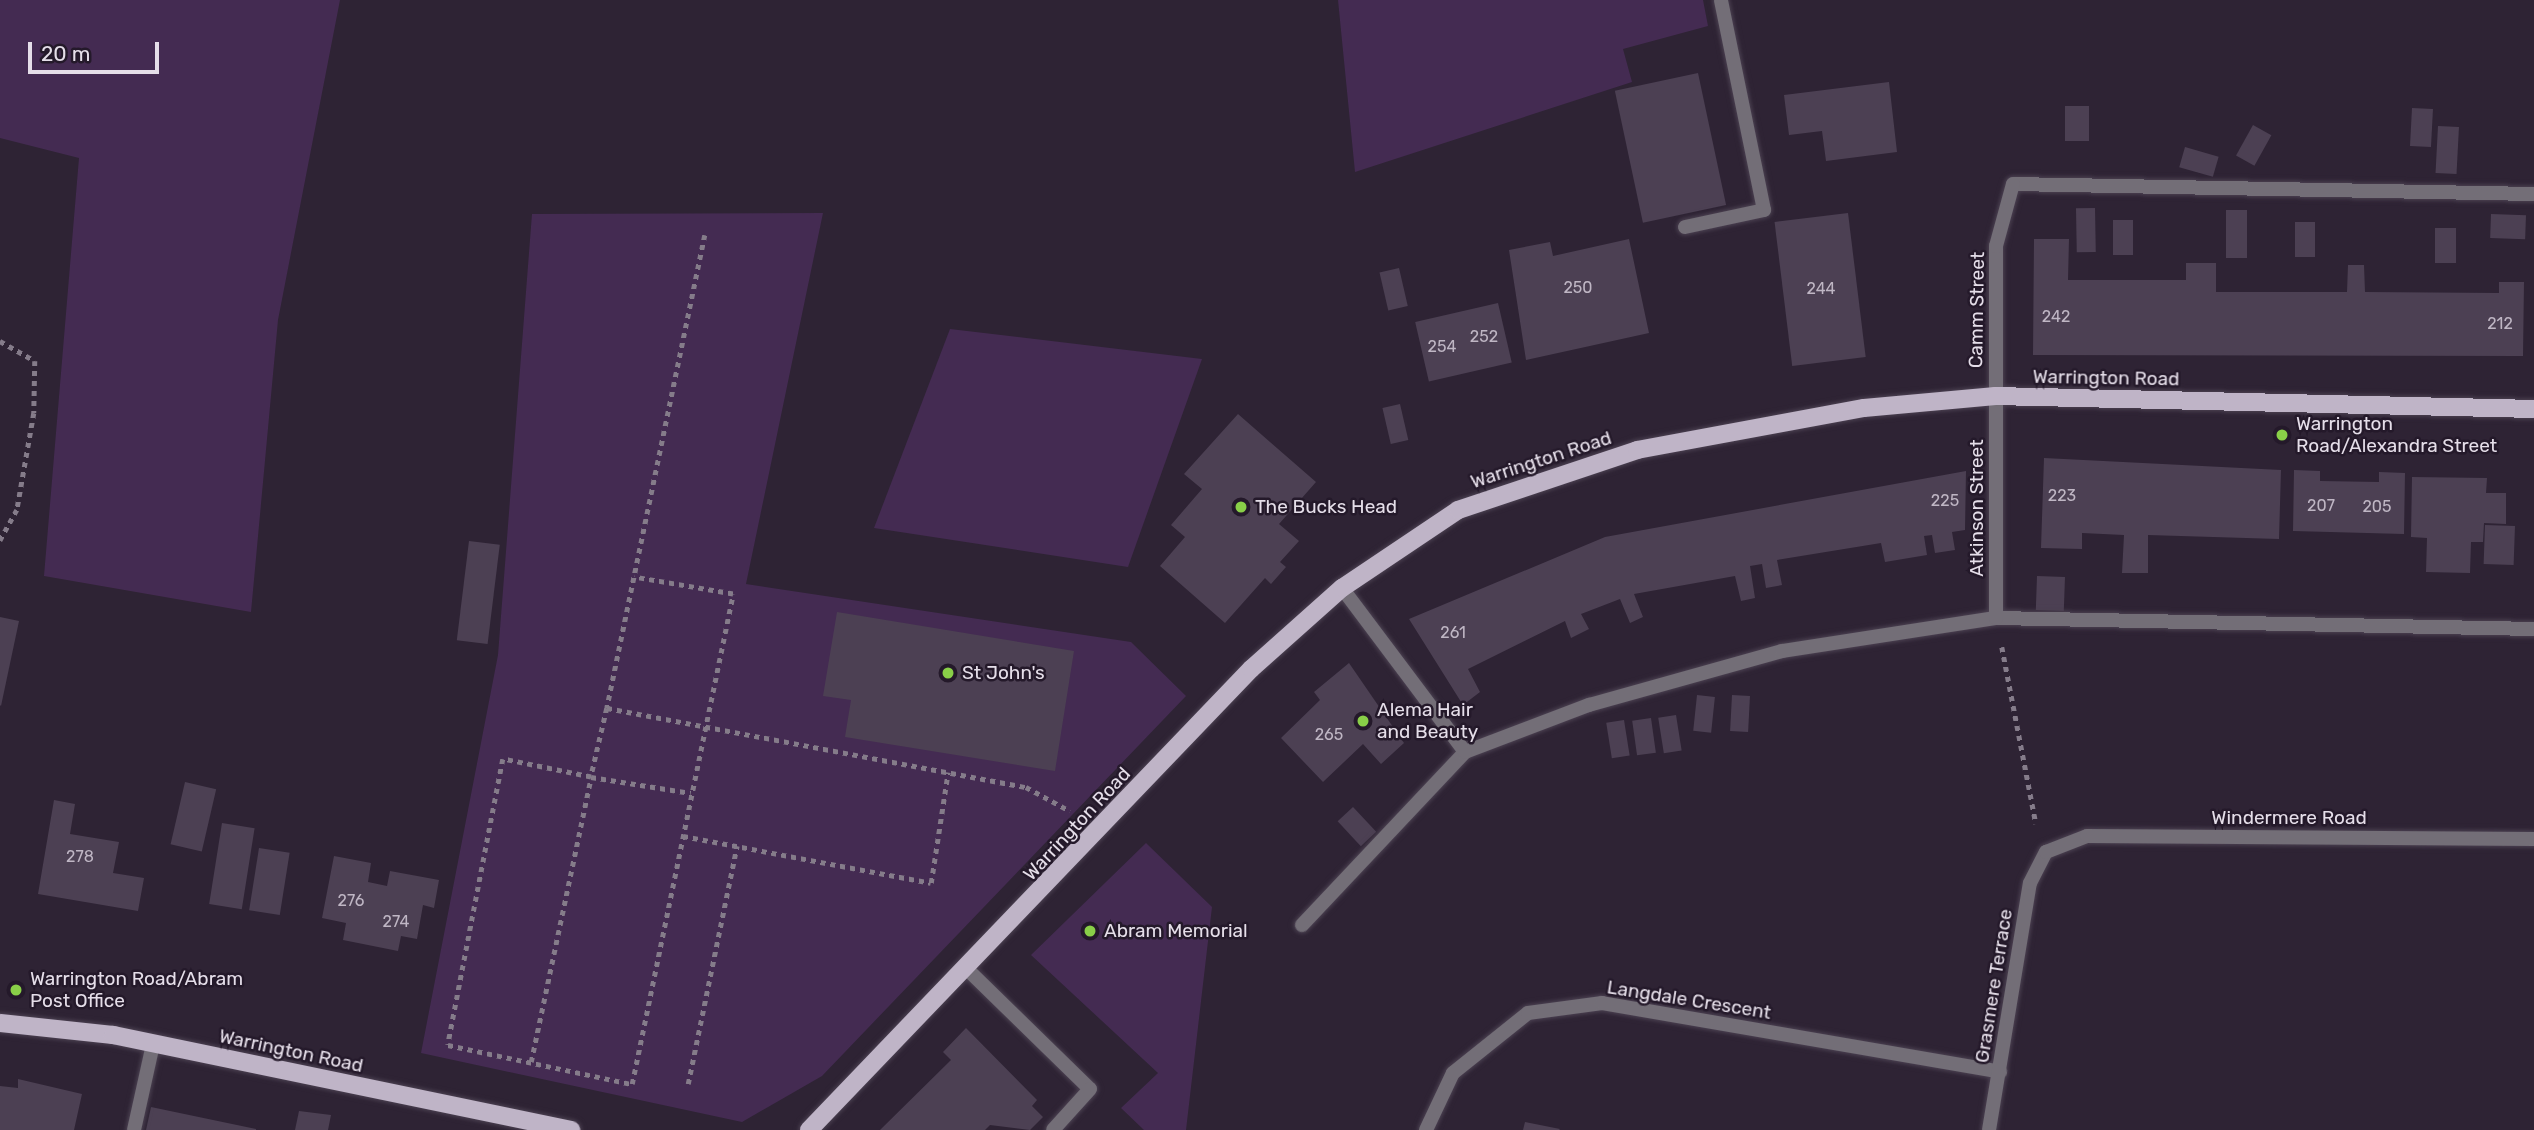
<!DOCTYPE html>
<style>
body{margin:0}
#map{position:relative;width:2534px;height:1130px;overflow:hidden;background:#2e2334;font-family:Rubik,sans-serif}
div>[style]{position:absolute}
.green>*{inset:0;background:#442b52}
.building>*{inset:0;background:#4c4053;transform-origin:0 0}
.path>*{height:4.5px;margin-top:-2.25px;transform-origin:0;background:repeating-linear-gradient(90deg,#857c8a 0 5px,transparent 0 10px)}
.roads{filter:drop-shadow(0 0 2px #4b4151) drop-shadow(0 0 2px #4b4151)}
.lane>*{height:14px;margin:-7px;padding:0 7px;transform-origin:7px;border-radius:7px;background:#736e77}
.street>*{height:14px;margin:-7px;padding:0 7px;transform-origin:7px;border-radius:7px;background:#736e77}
.primary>*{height:18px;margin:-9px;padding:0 9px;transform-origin:9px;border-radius:9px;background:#bfb4c7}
.dots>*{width:19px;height:19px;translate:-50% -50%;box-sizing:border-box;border:4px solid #24192a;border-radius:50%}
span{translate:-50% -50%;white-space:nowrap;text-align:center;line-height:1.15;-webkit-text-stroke:5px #24192a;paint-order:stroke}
.number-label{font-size:16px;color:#bfb6c4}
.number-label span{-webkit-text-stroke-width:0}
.street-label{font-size:19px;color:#e5dee9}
.poi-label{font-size:19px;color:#e5dee9}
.left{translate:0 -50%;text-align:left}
.scale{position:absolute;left:28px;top:42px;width:131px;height:32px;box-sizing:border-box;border:4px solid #e5dee9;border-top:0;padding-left:9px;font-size:21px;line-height:24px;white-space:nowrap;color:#e5dee9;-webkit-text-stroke:5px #24192a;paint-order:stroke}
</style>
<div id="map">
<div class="green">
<div style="clip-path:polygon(0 0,340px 0,278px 320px,251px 612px,44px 576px,79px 158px,0 138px)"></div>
<div style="clip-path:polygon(1338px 0,1703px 0,1708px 26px,1623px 49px,1632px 82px,1355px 172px)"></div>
<div style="clip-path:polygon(823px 213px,746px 584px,1131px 642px,1186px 696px,822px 1076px,742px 1122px,421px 1053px,498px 655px,532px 214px)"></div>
<div style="clip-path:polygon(950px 329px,1202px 359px,1128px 567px,874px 528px)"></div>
<div style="clip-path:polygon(1146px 843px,1212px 907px,1186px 1130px,1144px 1130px,1121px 1108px,1158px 1073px,1031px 955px)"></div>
</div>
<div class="building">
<div style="left:1698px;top:73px;width:135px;height:85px;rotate:78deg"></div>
<div style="clip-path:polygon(1889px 82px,1897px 152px,1826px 161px,1822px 131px,1789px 135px,1784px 95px)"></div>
<div style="left:2065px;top:106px;width:24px;height:35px"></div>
<div style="left:2412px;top:108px;width:21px;height:38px;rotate:3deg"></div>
<div style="left:2253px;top:125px;width:21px;height:35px;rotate:29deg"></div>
<div style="left:2438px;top:126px;width:21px;height:47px;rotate:3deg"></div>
<div style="left:2185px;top:147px;width:35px;height:21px;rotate:16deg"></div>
<div style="left:2095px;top:208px;width:44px;height:19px;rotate:89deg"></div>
<div style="left:2226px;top:210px;width:21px;height:48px"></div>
<div style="left:1848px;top:213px;width:145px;height:74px;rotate:83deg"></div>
<div style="left:2491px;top:214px;width:35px;height:24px;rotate:2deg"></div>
<div style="left:2113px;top:220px;width:20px;height:35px"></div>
<div style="left:2295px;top:222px;width:20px;height:35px"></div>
<div style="left:2435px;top:228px;width:21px;height:35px"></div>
<div style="clip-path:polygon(1629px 239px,1649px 333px,1526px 360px,1509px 250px,1550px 242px,1553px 256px)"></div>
<div style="clip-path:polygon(2034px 239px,2069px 239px,2068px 280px,2186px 280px,2186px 263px,2216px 263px,2216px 292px,2347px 292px,2348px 265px,2364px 265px,2365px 292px,2499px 293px,2499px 282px,2524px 282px,2523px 356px,2033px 355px)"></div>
<div style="left:1399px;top:268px;width:39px;height:20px;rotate:77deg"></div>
<div style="left:1498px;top:303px;width:61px;height:85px;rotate:77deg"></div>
<div style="left:1400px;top:404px;width:37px;height:18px;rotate:77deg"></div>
<div style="clip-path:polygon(1238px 414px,1316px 482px,1279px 524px,1299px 541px,1280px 562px,1286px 567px,1271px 584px,1265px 578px,1225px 623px,1160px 566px,1185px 537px,1171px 525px,1202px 489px,1184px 474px)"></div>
<div style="clip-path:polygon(2044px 458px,2281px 470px,2279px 539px,2148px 535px,2148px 573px,2122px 573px,2124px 535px,2082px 533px,2082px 549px,2041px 548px)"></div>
<div style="clip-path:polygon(2294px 470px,2320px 471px,2320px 481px,2379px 482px,2379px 472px,2405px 473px,2404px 534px,2293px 531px)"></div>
<div style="clip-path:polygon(1966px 471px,1965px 530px,1952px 532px,1955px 550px,1935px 553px,1932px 535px,1924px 536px,1927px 555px,1885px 562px,1881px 543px,1777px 560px,1782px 585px,1766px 588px,1762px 564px,1750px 566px,1755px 598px,1741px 601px,1735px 576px,1634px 594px,1643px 617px,1630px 623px,1620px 599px,1581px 614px,1589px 629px,1571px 638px,1565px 621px,1468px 669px,1480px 692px,1463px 705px,1409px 619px,1605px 537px)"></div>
<div style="clip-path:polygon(2412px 477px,2487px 478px,2486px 493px,2506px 493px,2506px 524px,2484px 523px,2483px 542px,2471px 542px,2470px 573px,2426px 572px,2427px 538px,2411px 537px)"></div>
<div style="left:2485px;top:525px;width:30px;height:39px;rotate:2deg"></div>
<div style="left:469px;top:541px;width:31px;height:100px;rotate:7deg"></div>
<div style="left:2037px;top:576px;width:28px;height:34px;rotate:2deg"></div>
<div style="clip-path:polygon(837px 612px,1074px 651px,1055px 771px,845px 737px,851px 700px,823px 696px)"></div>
<div style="clip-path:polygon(0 617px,19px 621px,1px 706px,0 705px)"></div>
<div style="clip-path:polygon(1349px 663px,1404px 743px,1381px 764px,1363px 744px,1323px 782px,1281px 738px,1320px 700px,1314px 692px)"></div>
<div style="left:1697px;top:695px;width:18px;height:36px;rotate:6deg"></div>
<div style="left:1732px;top:695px;width:18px;height:36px;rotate:3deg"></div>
<div style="left:1676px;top:715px;width:36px;height:18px;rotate:81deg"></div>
<div style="left:1651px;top:718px;width:35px;height:19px;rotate:82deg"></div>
<div style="left:1624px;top:720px;width:36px;height:18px;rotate:81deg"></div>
<div style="left:185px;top:782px;width:32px;height:64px;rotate:13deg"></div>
<div style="clip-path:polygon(54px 800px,75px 804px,70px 834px,119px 842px,113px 873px,144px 878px,138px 911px,38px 894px)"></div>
<div style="left:1353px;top:807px;width:34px;height:21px;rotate:47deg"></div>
<div style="left:222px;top:823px;width:33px;height:82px;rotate:9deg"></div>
<div style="left:259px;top:848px;width:31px;height:63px;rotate:9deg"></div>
<div style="clip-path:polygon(334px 856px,371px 863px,368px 882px,387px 886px,390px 871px,439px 880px,434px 908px,423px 905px,417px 939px,401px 936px,398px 951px,343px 940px,346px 923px,322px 918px)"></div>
<div style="clip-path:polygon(966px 1028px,1037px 1100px,1032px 1106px,1043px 1117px,1030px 1130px,990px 1125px,985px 1130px,880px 1130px,951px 1060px,943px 1052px)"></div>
<div style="clip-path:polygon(18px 1079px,82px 1094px,74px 1130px,0 1130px,0 1086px,18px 1088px)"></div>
<div style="clip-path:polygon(151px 1107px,256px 1129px,256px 1130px,146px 1130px)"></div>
<div style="clip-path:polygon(299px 1111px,331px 1115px,328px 1130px,295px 1130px)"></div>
<div style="clip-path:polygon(1525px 1122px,1560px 1129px,1559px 1130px,1523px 1130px)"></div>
</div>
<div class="path">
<div style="left:705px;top:235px;width:483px;rotate:101.7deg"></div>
<div style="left:607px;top:708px;width:426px;rotate:10.7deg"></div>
<div style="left:1026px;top:787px;width:50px;rotate:28.6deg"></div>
<div style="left:0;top:341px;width:40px;rotate:29.7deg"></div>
<div style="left:35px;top:361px;width:52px;rotate:91.1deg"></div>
<div style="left:34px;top:413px;width:98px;rotate:99.9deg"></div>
<div style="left:17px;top:510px;width:35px;rotate:119deg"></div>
<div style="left:2002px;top:647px;width:180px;rotate:79.1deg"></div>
<div style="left:607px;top:708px;width:71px;rotate:103.1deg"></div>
<div style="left:591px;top:777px;width:90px;rotate:-168.4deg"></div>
<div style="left:503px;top:759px;width:291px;rotate:100.9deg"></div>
<div style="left:448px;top:1045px;width:188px;rotate:12deg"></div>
<div style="left:632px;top:1084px;width:500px;rotate:-78.35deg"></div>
<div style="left:733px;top:594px;width:100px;rotate:-170.3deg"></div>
<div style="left:683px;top:836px;width:252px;rotate:10.7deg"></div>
<div style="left:931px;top:883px;width:112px;rotate:-81.3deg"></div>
<div style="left:531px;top:1062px;width:291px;rotate:-78.1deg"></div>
<div style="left:591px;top:777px;width:101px;rotate:9.1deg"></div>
<div style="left:688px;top:1084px;width:243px;rotate:-78.4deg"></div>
</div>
<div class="roads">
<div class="lane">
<div style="left:2013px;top:184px;width:521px;rotate:1.1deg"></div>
<div style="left:1685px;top:227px;width:81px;rotate:-12.1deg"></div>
<div style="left:1764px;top:210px;width:214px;rotate:-101.6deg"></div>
<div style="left:1302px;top:925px;width:238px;rotate:-46.7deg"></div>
<div style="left:1465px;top:752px;width:133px;rotate:-20.8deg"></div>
<div style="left:1589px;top:705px;width:200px;rotate:-15.6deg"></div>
<div style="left:1782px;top:651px;width:217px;rotate:-8.8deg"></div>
<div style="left:1996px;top:618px;width:538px;rotate:1.17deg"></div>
<div style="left:968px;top:970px;width:170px;rotate:44.3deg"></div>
<div style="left:1090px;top:1089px;width:55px;rotate:132.1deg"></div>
<div style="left:134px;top:1130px;width:88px;rotate:-77.5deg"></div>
</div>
<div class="street">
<div style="left:1342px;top:588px;width:205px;rotate:53.1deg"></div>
<div style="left:1996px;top:618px;width:372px;rotate:-90deg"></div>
<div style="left:1996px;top:246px;width:64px;rotate:-74.7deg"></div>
<div style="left:1426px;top:1130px;width:63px;rotate:-64.7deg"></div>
<div style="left:1453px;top:1073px;width:96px;rotate:-38.7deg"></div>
<div style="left:1528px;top:1013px;width:75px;rotate:-7.7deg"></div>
<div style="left:1602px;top:1003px;width:404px;rotate:9.8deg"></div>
<div style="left:1989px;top:1130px;width:250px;rotate:-80.6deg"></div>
<div style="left:2030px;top:883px;width:35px;rotate:-63deg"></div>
<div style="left:2046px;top:852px;width:44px;rotate:-21.3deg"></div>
<div style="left:2087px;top:836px;width:447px;rotate:0.4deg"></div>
</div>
<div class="primary">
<div style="left:0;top:1023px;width:114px;rotate:6.1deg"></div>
<div style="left:113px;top:1035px;width:468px;rotate:11.7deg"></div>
<div style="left:809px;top:1130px;width:639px;rotate:-46.21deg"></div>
<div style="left:1251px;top:669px;width:122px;rotate:-41.7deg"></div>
<div style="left:1342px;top:588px;width:140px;rotate:-33.9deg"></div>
<div style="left:1458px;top:510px;width:189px;rotate:-18.5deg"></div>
<div style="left:1637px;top:450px;width:231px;rotate:-10.5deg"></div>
<div style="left:1864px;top:408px;width:132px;rotate:-5.2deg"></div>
<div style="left:1995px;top:396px;width:539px;rotate:1.38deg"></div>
</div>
</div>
<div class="dots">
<div style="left:2282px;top:435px;background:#89cf48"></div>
<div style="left:1241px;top:507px;background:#89cf48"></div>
<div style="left:948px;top:673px;background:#89cf48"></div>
<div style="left:1363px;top:721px;background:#89cf48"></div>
<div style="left:1090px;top:931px;background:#89cf48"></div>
<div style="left:16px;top:990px;background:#89cf48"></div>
</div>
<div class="number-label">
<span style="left:1578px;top:288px">250</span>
<span style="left:1821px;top:289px">244</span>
<span style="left:2056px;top:317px">242</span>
<span style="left:2500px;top:324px">212</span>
<span style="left:1484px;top:337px">252</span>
<span style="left:1442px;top:347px">254</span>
<span style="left:2062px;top:496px">223</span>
<span style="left:1945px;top:501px">225</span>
<span style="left:2321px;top:506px">207</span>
<span style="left:2377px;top:507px">205</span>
<span style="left:1453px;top:633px">261</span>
<span style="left:1329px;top:735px">265</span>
<span style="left:80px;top:857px">278</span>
<span style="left:351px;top:901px">276</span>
<span style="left:396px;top:922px">274</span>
</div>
<div class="street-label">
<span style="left:1977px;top:310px;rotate:-89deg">Camm Street</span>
<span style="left:2106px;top:378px;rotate:1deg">Warrington Road</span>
<span style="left:1541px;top:460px;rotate:-18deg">Warrington Road</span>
<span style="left:1977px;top:508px;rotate:-90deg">Atkinson Street</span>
<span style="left:2289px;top:818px">Windermere Road</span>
<span style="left:1077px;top:824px;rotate:-47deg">Warrington Road</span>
<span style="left:1994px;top:986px;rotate:-81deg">Grasmere Terrace</span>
<span style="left:1689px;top:1000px;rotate:9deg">Langdale Crescent</span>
<span style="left:291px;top:1051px;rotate:12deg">Warrington Road</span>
</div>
<div class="poi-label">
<span class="left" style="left:2296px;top:435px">Warrington<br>Road/Alexandra Street</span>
<span class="left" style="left:1255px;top:507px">The Bucks Head</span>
<span class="left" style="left:962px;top:673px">St John's</span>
<span class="left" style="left:1377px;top:721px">Alema Hair<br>and Beauty</span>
<span class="left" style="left:1104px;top:931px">Abram Memorial</span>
<span class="left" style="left:30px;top:990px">Warrington Road/Abram<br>Post Office</span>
</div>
<div class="scale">20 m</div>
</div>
